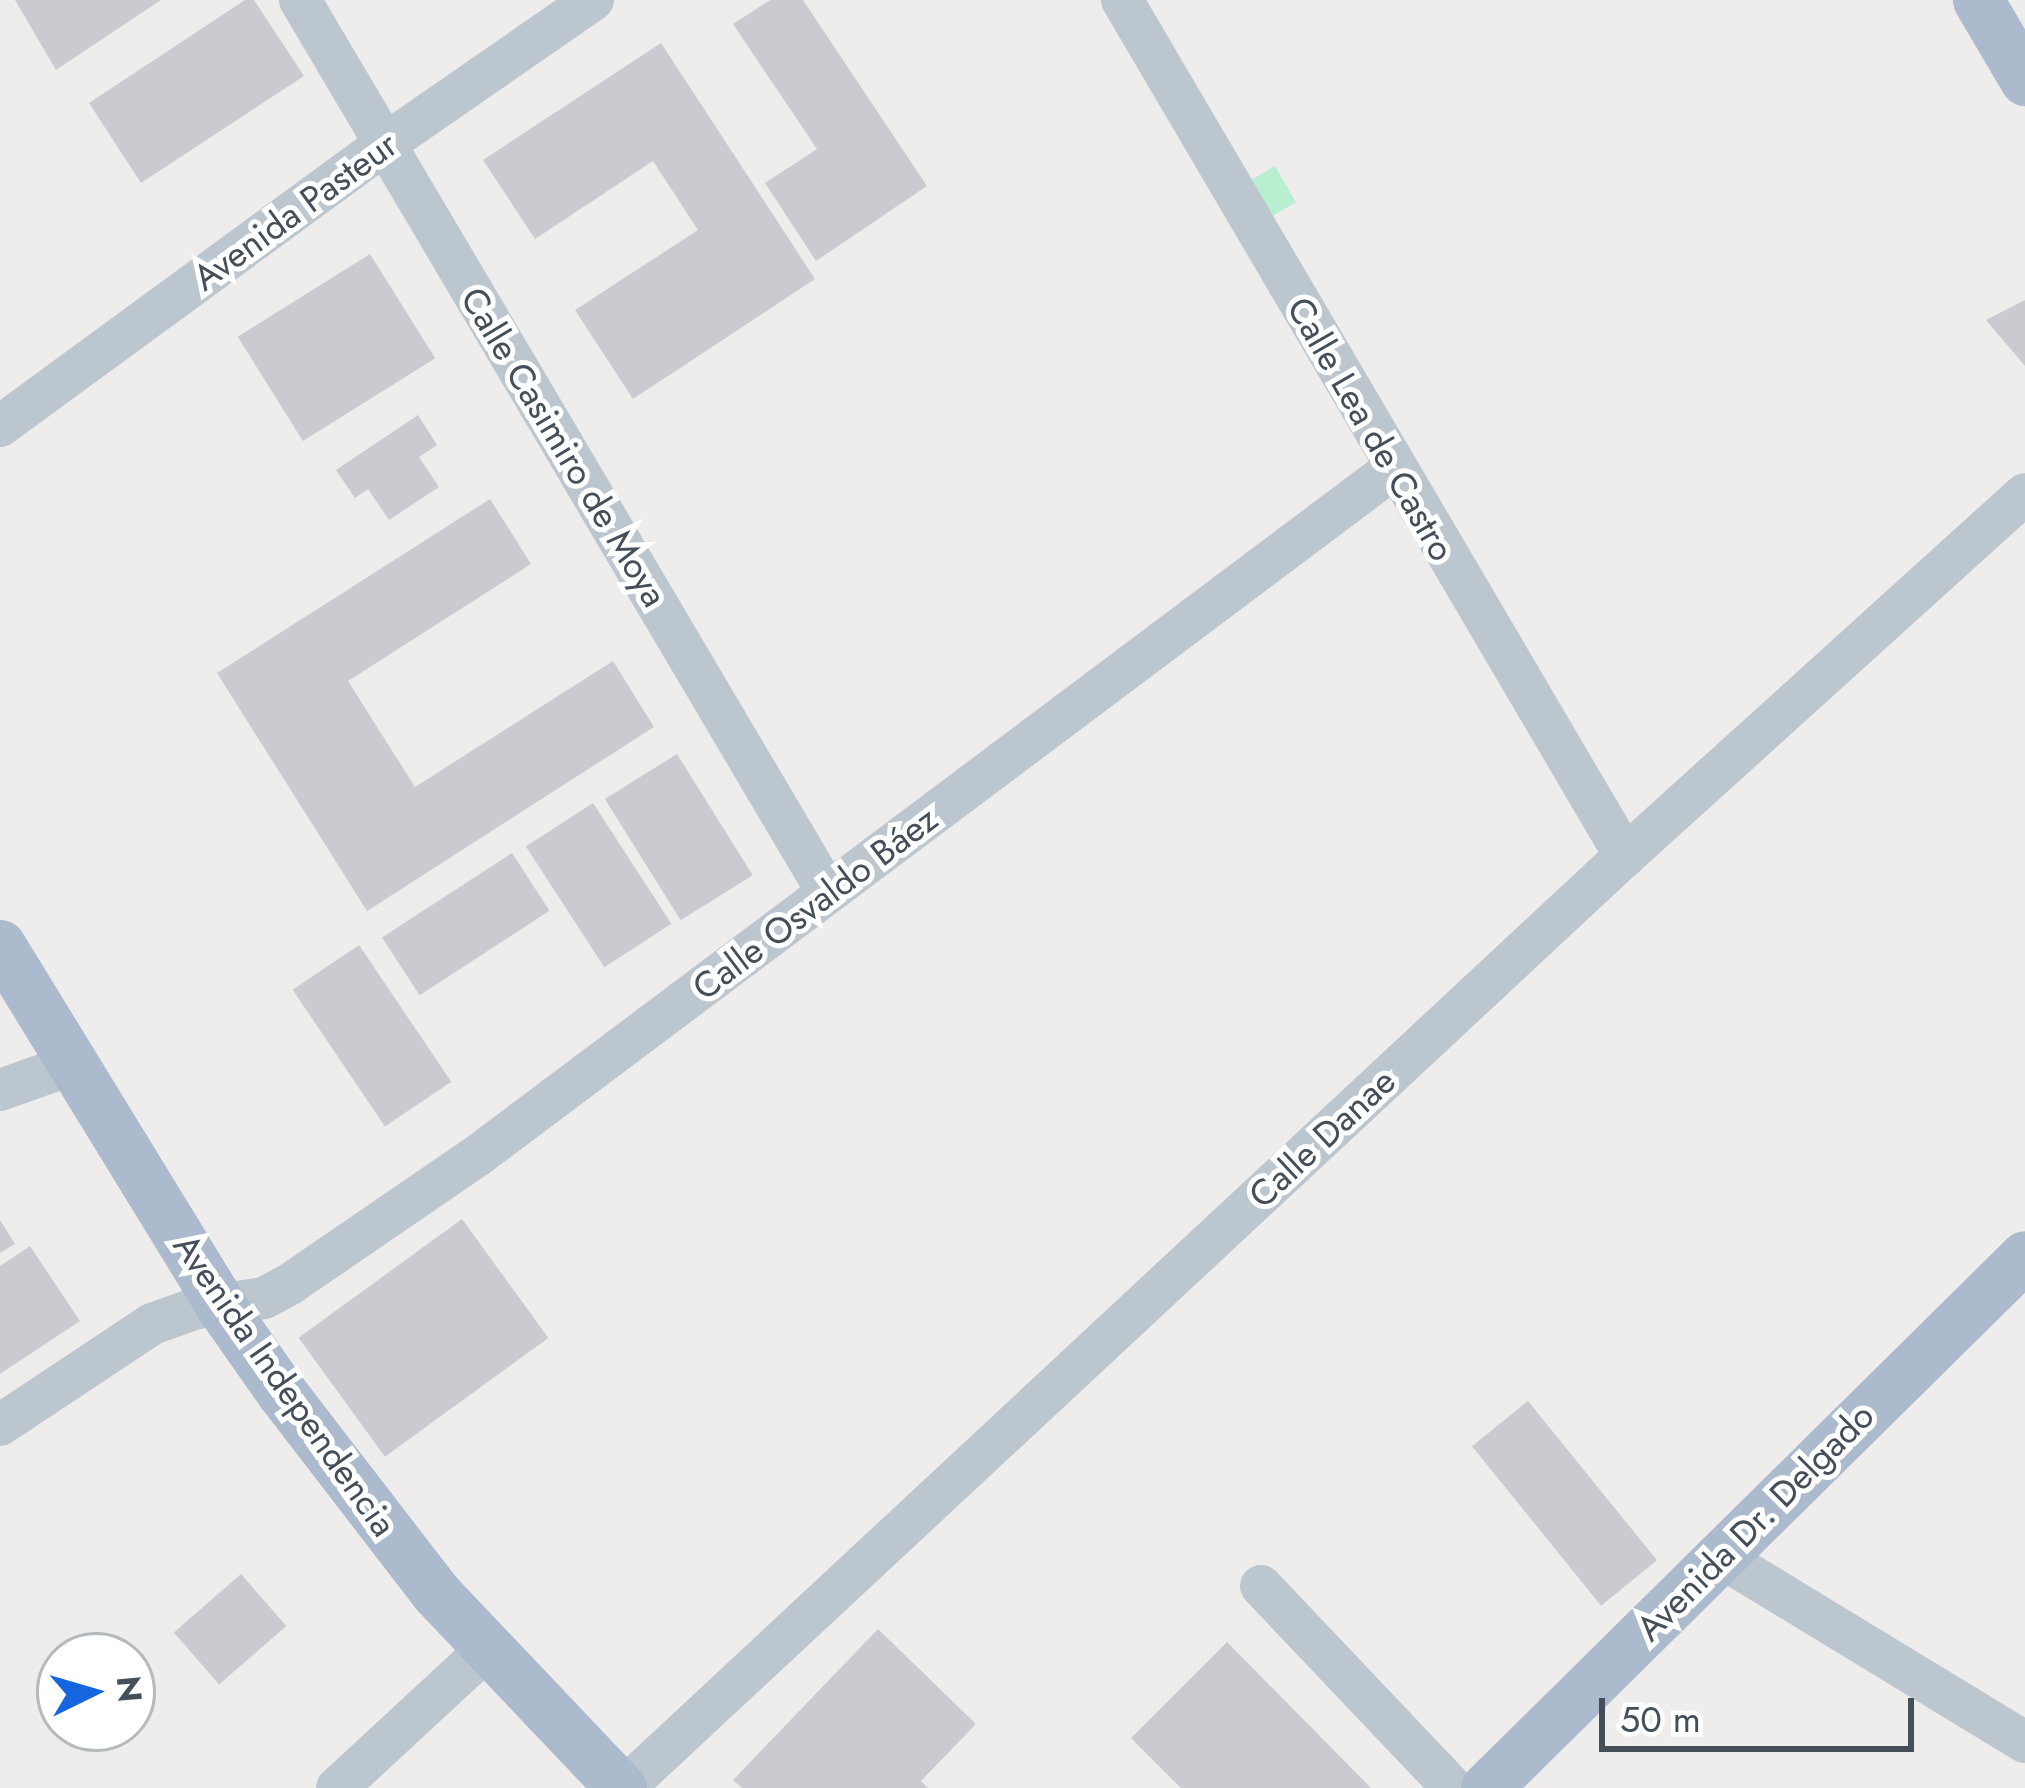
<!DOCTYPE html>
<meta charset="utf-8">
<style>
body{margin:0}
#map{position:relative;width:2025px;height:1788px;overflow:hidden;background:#efecec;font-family:Jost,sans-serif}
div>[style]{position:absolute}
.green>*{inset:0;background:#b8efd0;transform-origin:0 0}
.building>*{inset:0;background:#c9cbd1;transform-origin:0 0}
.minor>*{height:42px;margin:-21px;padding:0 21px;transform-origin:21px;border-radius:21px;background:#bcc6cf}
.major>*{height:51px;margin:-25.5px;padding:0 25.5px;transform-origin:25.5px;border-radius:25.5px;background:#abbacc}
span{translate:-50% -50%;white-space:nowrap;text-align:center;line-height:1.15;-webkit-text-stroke:10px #fff;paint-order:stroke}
.street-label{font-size:36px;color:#444f5a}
.north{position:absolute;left:36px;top:1632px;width:120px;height:120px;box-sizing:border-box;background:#fff;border:3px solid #b4b9bd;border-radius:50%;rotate:85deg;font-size:33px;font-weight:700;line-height:48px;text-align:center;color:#444f5a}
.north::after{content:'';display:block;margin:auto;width:42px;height:54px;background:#1564e0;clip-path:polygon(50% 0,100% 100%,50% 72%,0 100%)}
.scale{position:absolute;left:1599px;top:1698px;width:315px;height:54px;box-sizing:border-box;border:6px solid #444f5a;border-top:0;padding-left:15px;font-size:36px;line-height:42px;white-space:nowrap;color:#444f5a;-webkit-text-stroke:9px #fff;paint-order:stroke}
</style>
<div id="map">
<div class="green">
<div style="left:1275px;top:166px;width:42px;height:39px;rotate:60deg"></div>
</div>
<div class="building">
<div style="clip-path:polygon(15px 0,161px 0,56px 70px)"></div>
<div style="clip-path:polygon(245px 0,254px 0,304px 76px,141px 183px,89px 103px)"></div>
<div style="clip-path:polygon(770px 0,803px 0,927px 186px,816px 261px,765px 183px,817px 149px,733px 24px)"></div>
<div style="clip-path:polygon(661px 43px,815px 279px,633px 399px,575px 310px,698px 230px,653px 161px,535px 239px,483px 160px)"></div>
<div style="left:370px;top:254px;width:123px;height:156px;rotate:58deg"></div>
<div style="clip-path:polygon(2025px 300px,2025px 366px,1986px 320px)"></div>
<div style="clip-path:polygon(418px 415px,437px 445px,419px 457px,439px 487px,389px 520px,368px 489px,355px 498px,336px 470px)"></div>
<div style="clip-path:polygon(490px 499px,531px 564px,348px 681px,415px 787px,613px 661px,654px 727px,367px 911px,217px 673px)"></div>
<div style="left:677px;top:754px;width:143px;height:85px;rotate:58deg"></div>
<div style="left:593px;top:803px;width:144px;height:80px;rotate:57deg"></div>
<div style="left:512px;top:853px;width:69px;height:155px;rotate:57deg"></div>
<div style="left:359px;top:945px;width:165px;height:80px;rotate:56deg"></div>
<div style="left:462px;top:1219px;width:147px;height:202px;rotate:54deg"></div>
<div style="clip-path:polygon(0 1220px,15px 1244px,0 1253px)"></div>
<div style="clip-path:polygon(30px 1246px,80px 1321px,0 1374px,0 1266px)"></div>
<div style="left:1528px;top:1401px;width:205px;height:72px;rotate:51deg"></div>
<div style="left:241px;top:1574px;width:69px;height:89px;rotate:49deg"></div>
<div style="clip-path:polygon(878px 1629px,976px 1724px,921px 1781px,928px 1788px,742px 1788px,733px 1780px)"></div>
<div style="clip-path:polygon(1227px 1642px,1371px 1788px,1181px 1788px,1131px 1738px)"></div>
</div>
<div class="minor">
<div style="left:300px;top:0;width:1037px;rotate:59.41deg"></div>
<div style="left:1122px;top:0;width:993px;rotate:59.56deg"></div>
<div style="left:0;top:426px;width:477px;rotate:-36.2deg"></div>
<div style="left:385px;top:144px;width:253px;rotate:-34.7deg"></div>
<div style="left:0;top:1090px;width:77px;rotate:-19.6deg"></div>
<div style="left:0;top:1425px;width:182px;rotate:-33.6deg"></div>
<div style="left:152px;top:1324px;width:48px;rotate:-19.6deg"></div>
<div style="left:197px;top:1308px;width:68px;rotate:-8.5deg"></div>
<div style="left:264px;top:1298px;width:30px;rotate:-28deg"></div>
<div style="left:290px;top:1284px;width:227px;rotate:-34.4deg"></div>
<div style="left:477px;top:1156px;width:1145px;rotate:-36.87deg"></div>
<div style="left:1719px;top:1556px;width:358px;rotate:31.3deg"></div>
<div style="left:1261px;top:1586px;width:279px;rotate:46.5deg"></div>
<div style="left:337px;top:1788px;width:206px;rotate:-42.8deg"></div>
<div style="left:624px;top:1788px;width:1368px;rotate:-42.96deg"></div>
<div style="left:1625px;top:856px;width:539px;rotate:-42.15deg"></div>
</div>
<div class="major">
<div style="left:1978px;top:0;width:93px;rotate:59.6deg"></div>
<div style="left:0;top:945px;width:423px;rotate:58.5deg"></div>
<div style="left:221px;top:1306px;width:106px;rotate:55deg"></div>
<div style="left:282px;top:1393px;width:252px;rotate:52.4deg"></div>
<div style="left:436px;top:1593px;width:269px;rotate:46.5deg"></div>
<div style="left:1486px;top:1788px;width:757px;rotate:-44.63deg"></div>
</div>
<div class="street-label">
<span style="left:295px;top:211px;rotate:-36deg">Avenida Pasteur</span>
<span style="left:1371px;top:429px;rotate:60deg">Calle Lea de Castro</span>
<span style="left:564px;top:447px;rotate:59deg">Calle Casimiro de Moya</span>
<span style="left:815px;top:903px;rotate:-37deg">Calle Osvaldo Báez</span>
<span style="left:1322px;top:1138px;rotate:-43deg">Calle Danae</span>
<span style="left:285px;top:1385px;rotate:55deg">Avenida Independencia</span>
<span style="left:1755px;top:1522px;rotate:-45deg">Avenida Dr. Delgado</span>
</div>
<div class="north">N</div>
<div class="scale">50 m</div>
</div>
